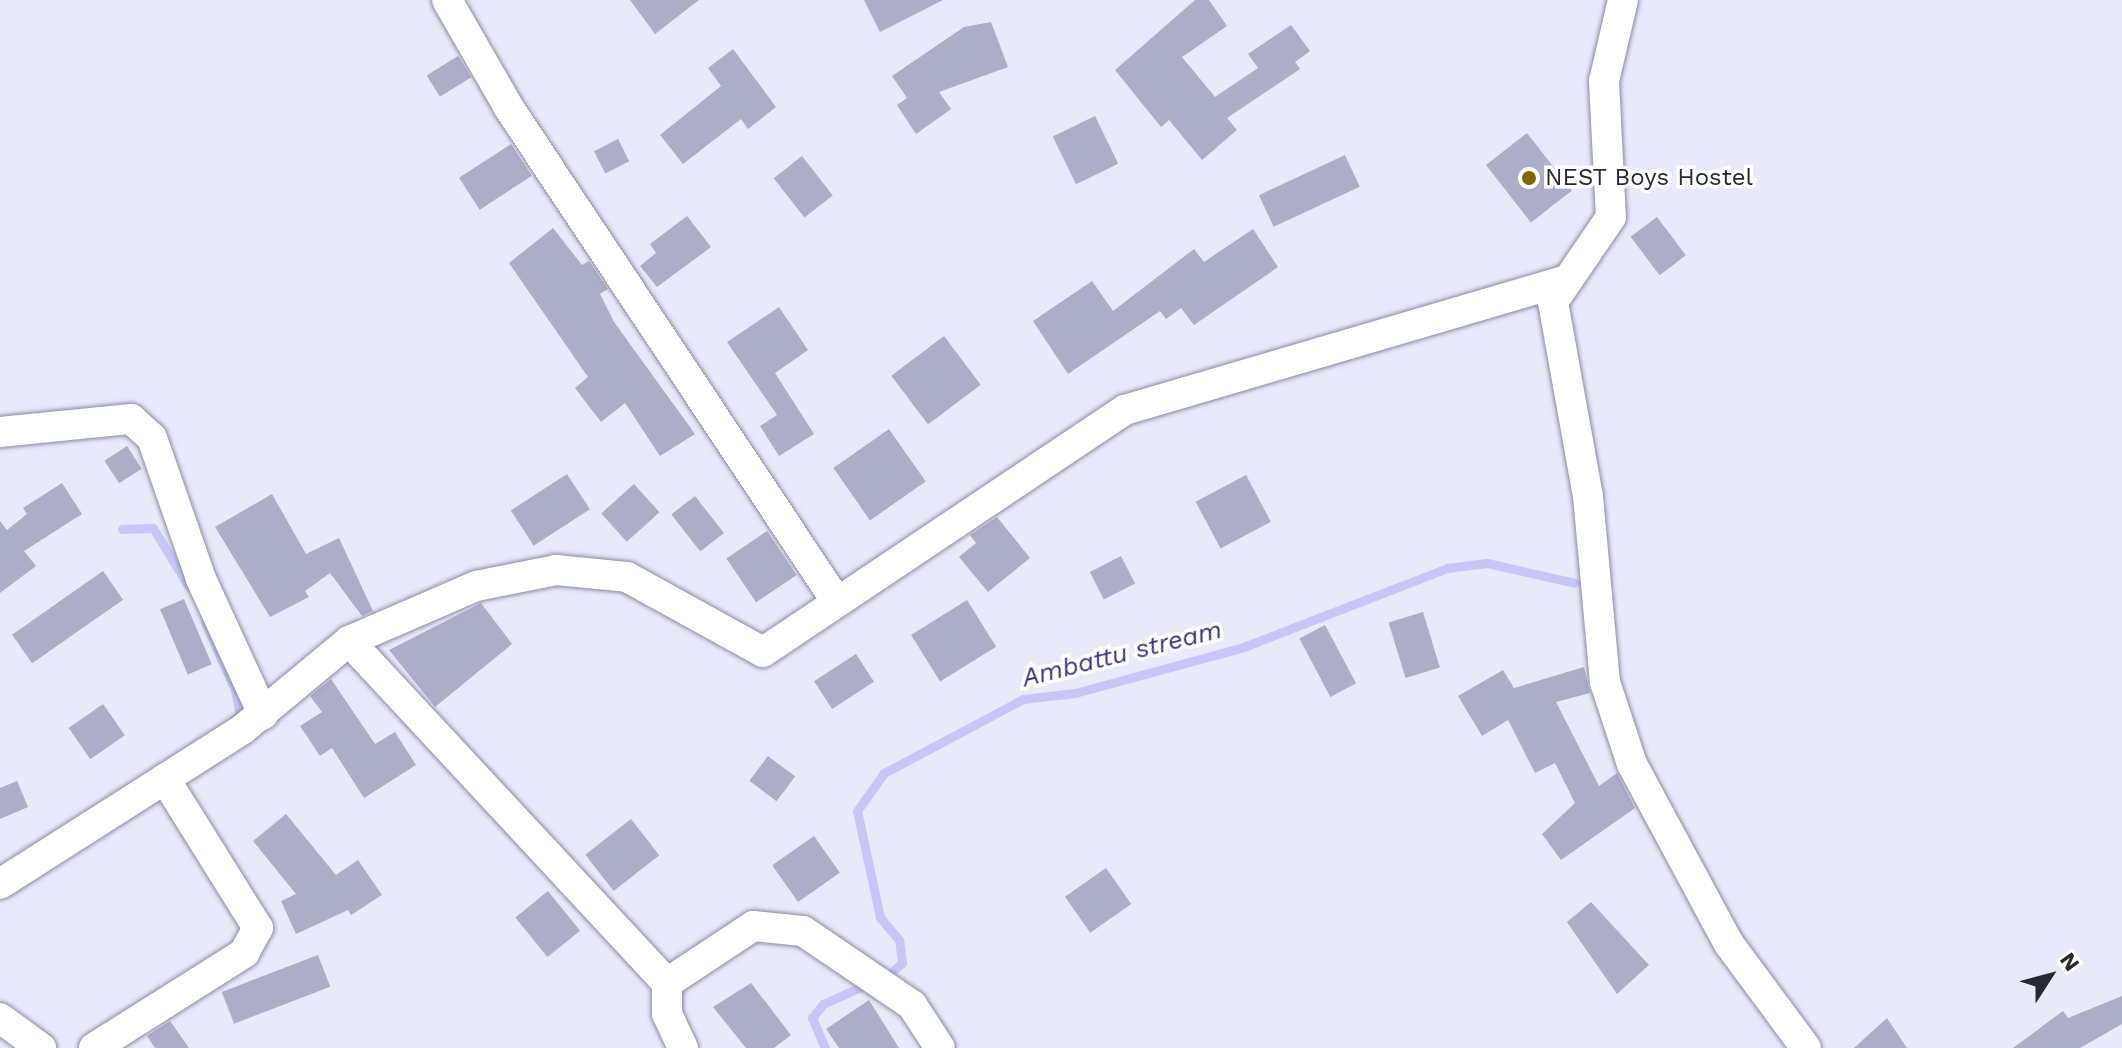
<!DOCTYPE html>
<style>
body{margin:0}
#map{position:relative;width:2122px;height:1048px;overflow:hidden;background:#e8e9fa;font-family:"Work Sans",sans-serif}
div>[style]{position:absolute}
.stream>*{height:9px;margin:-4.5px;padding:0 4.5px;transform-origin:4.5px;border-radius:4.5px;background:#c6c7f6}
.building>*{inset:0;background:#acadc8;transform-origin:0 0}
.roads{filter:drop-shadow(0 0 2px #8a8aa4) drop-shadow(0 0 2px #8a8aa4)}
.minor>*{height:30px;margin:-15px;padding:0 15px;transform-origin:15px;border-radius:15px;background:#fff}
.dots>*{width:22px;height:22px;translate:-50% -50%;box-sizing:border-box;border:4px solid #fff;border-radius:50%}
span{translate:-50% -50%;white-space:nowrap;text-align:center;line-height:1.15;-webkit-text-stroke:7px #fff;paint-order:stroke}
.poi-label{font-size:24px;color:#282833}
.left{translate:0 -50%;text-align:left}
.water-label{font-size:26px;color:#3b3377;font-style:italic}
.north{position:absolute;left:2010px;top:936px;width:80px;height:80px;-webkit-text-stroke:6px #fff;paint-order:stroke;rotate:54deg;font-size:22px;font-weight:700;line-height:32px;text-align:center;color:#282833}
.north::after{content:'';display:block;margin:auto;width:28px;height:36px;background:#282833;clip-path:polygon(50% 0,100% 100%,50% 72%,0 100%)}
</style>
<div id="map">
<div class="stream">
<div style="left:122px;top:529px;width:31px;rotate:-2deg"></div>
<div style="left:153px;top:528px;width:69px;rotate:58.6deg"></div>
<div style="left:205px;top:622px;width:74px;rotate:66.2deg"></div>
<div style="left:235px;top:690px;width:25px;rotate:79deg"></div>
<div style="left:240px;top:715px;width:9px;rotate:144deg"></div>
<div style="left:884px;top:979px;width:24px;rotate:-42deg"></div>
<div style="left:902px;top:963px;width:23px;rotate:-97deg"></div>
<div style="left:899px;top:940px;width:30px;rotate:-130deg"></div>
<div style="left:880px;top:917px;width:108px;rotate:-102.2deg"></div>
<div style="left:857px;top:811px;width:47px;rotate:-54.6deg"></div>
<div style="left:884px;top:773px;width:157px;rotate:-28deg"></div>
<div style="left:1023px;top:699px;width:52px;rotate:-6.6deg"></div>
<div style="left:1075px;top:693px;width:172px;rotate:-15.2deg"></div>
<div style="left:1241px;top:648px;width:221px;rotate:-21.2deg"></div>
<div style="left:1447px;top:568px;width:40px;rotate:-7.1deg"></div>
<div style="left:1487px;top:563px;width:90px;rotate:12.8deg"></div>
<div style="left:825px;top:1048px;width:33px;rotate:-113deg"></div>
<div style="left:812px;top:1018px;width:18px;rotate:-52deg"></div>
<div style="left:823px;top:1004px;width:51px;rotate:-24.1deg"></div>
</div>
<div class="building">
<div style="clip-path:polygon(630px 0,699px 0,655px 34px)"></div>
<div style="clip-path:polygon(864px 0,943px 0,880px 32px)"></div>
<div style="clip-path:polygon(1195px 0,1209px 0,1227px 26px,1182px 57px,1215px 97px,1258px 68px,1248px 54px,1291px 25px,1310px 51px,1295px 62px,1300px 69px,1227px 118px,1237px 130px,1202px 160px,1169px 120px,1161px 127px,1115px 70px)"></div>
<div style="clip-path:polygon(991px 22px,1008px 67px,939px 92px,951px 109px,916px 134px,897px 105px,907px 98px,892px 76px,964px 27px)"></div>
<div style="clip-path:polygon(733px 49px,776px 107px,748px 129px,741px 119px,683px 164px,660px 135px,721px 86px,708px 68px)"></div>
<div style="left:458px;top:56px;width:25px;height:37px;rotate:58deg"></div>
<div style="left:1095px;top:116px;width:53px;height:47px;rotate:64deg"></div>
<div style="left:1527px;top:133px;width:73px;height:52px;rotate:52deg"></div>
<div style="left:618px;top:139px;width:25px;height:27px;rotate:63deg"></div>
<div style="left:511px;top:144px;width:38px;height:62px;rotate:57deg"></div>
<div style="left:1345px;top:155px;width:35px;height:95px;rotate:65deg"></div>
<div style="left:802px;top:156px;width:50px;height:36px;rotate:52deg"></div>
<div style="clip-path:polygon(687px 216px,711px 247px,657px 287px,640px 266px,656px 253px,650px 244px)"></div>
<div style="left:1657px;top:217px;width:48px;height:33px;rotate:53deg"></div>
<div style="clip-path:polygon(553px 228px,582px 265px,589px 261px,608px 289px,600px 294px,614px 322px,695px 434px,660px 456px,625px 403px,601px 422px,575px 388px,588px 377px,509px 263px)"></div>
<div style="clip-path:polygon(1253px 229px,1278px 267px,1194px 325px,1181px 308px,1166px 319px,1160px 311px,1068px 374px,1033px 321px,1092px 281px,1113px 311px,1194px 249px,1204px 262px)"></div>
<div style="clip-path:polygon(779px 307px,808px 350px,775px 373px,814px 434px,779px 456px,760px 426px,777px 415px,727px 342px)"></div>
<div style="left:944px;top:336px;width:61px;height:66px;rotate:53deg"></div>
<div style="left:889px;top:429px;width:64px;height:68px;rotate:55deg"></div>
<div style="left:127px;top:446px;width:27px;height:27px;rotate:57deg"></div>
<div style="left:567px;top:474px;width:42px;height:67px;rotate:57deg"></div>
<div style="left:1246px;top:475px;width:53px;height:57px;rotate:62deg"></div>
<div style="clip-path:polygon(62px 483px,82px 514px,24px 551px,36px 566px,0 593px,0 521px,7px 530px,27px 514px,23px 508px)"></div>
<div style="left:634px;top:484px;width:38px;height:44px;rotate:48deg"></div>
<div style="clip-path:polygon(272px 494px,306px 554px,339px 538px,373px 611px,362px 616px,330px 573px,305px 591px,309px 597px,270px 617px,215px 527px)"></div>
<div style="left:695px;top:496px;width:47px;height:30px;rotate:52deg"></div>
<div style="clip-path:polygon(997px 517px,1030px 558px,988px 592px,959px 557px,976px 543px,970px 535px)"></div>
<div style="left:767px;top:531px;width:53px;height:49px;rotate:56deg"></div>
<div style="left:1121px;top:556px;width:31px;height:35px;rotate:63deg"></div>
<div style="left:103px;top:571px;width:35px;height:111px;rotate:55deg"></div>
<div style="left:184px;top:599px;width:71px;height:26px;rotate:67deg"></div>
<div style="left:967px;top:600px;width:55px;height:66px;rotate:58deg"></div>
<div style="clip-path:polygon(481px 603px,512px 644px,435px 707px,389px 650px)"></div>
<div style="left:1423px;top:612px;width:58px;height:36px;rotate:73deg"></div>
<div style="left:1325px;top:625px;width:66px;height:29px;rotate:62deg"></div>
<div style="left:856px;top:654px;width:33px;height:50px;rotate:57deg"></div>
<div style="clip-path:polygon(1584px 667px,1590px 693px,1556px 702px,1599px 786px,1617px 773px,1635px 808px,1561px 860px,1542px 834px,1575px 803px,1555px 763px,1535px 773px,1508px 720px,1482px 736px,1458px 696px,1503px 670px,1514px 688px)"></div>
<div style="clip-path:polygon(331px 679px,375px 744px,395px 732px,416px 765px,364px 798px,332px 748px,320px 756px,300px 726px,322px 712px,310px 696px)"></div>
<div style="left:103px;top:704px;width:38px;height:42px;rotate:55deg"></div>
<div style="left:768px;top:756px;width:34px;height:31px;rotate:37deg"></div>
<div style="clip-path:polygon(17px 781px,28px 807px,0 819px,0 788px)"></div>
<div style="clip-path:polygon(286px 814px,336px 875px,358px 860px,382px 895px,351px 915px,348px 910px,296px 934px,281px 901px,296px 894px,253px 841px)"></div>
<div style="left:631px;top:819px;width:46px;height:58px;rotate:52deg"></div>
<div style="left:814px;top:836px;width:45px;height:51px;rotate:55deg"></div>
<div style="left:1106px;top:868px;width:44px;height:50px;rotate:55deg"></div>
<div style="left:548px;top:891px;width:51px;height:42px;rotate:51deg"></div>
<div style="clip-path:polygon(1591px 902px,1649px 965px,1617px 994px,1567px 922px)"></div>
<div style="left:318px;top:955px;width:34px;height:103px;rotate:69deg"></div>
<div style="clip-path:polygon(751px 983px,791px 1035px,774px 1048px,746px 1048px,713px 1007px)"></div>
<div style="clip-path:polygon(2122px 996px,2122px 1024px,2080px 1048px,2013px 1048px,2063px 1011px,2068px 1018px)"></div>
<div style="clip-path:polygon(869px 1000px,899px 1048px,839px 1048px,826px 1029px)"></div>
<div style="clip-path:polygon(1887px 1018px,1907px 1048px,1854px 1048px)"></div>
<div style="clip-path:polygon(170px 1021px,189px 1048px,155px 1048px,147px 1036px)"></div>
</div>
<div class="roads">
<div class="minor">
<div style="left:447px;top:0;width:125px;rotate:60.1deg"></div>
<div style="left:509px;top:108px;width:593px;rotate:56.42deg"></div>
<div style="left:1623px;top:0;width:83px;rotate:103.2deg"></div>
<div style="left:1604px;top:81px;width:136px;rotate:87.1deg"></div>
<div style="left:1611px;top:217px;width:103px;rotate:124.3deg"></div>
<div style="left:1553px;top:302px;width:197px;rotate:79.8deg"></div>
<div style="left:1588px;top:496px;width:187px;rotate:84.8deg"></div>
<div style="left:1605px;top:682px;width:86px;rotate:71.8deg"></div>
<div style="left:1632px;top:764px;width:204px;rotate:61.7deg"></div>
<div style="left:1729px;top:944px;width:129px;rotate:53.5deg"></div>
<div style="left:0;top:432px;width:132px;rotate:-5.7deg"></div>
<div style="left:131px;top:419px;width:28px;rotate:42deg"></div>
<div style="left:152px;top:438px;width:149px;rotate:70.8deg"></div>
<div style="left:201px;top:579px;width:149px;rotate:65.3deg"></div>
<div style="left:349px;top:641px;width:467px;rotate:47.1deg"></div>
<div style="left:0;top:884px;width:288px;rotate:-32.5deg"></div>
<div style="left:243px;top:729px;width:138px;rotate:-39.7deg"></div>
<div style="left:349px;top:641px;width:138px;rotate:-23.4deg"></div>
<div style="left:476px;top:586px;width:82px;rotate:-11.3deg"></div>
<div style="left:556px;top:570px;width:71px;rotate:5.6deg"></div>
<div style="left:627px;top:577px;width:155px;rotate:28.9deg"></div>
<div style="left:763px;top:652px;width:435px;rotate:-33.8deg"></div>
<div style="left:1125px;top:410px;width:462px;rotate:-16.4deg"></div>
<div style="left:0;top:1018px;width:51px;rotate:36.2deg"></div>
<div style="left:94px;top:1048px;width:178px;rotate:-32.3deg"></div>
<div style="left:244px;top:953px;width:29px;rotate:-61deg"></div>
<div style="left:258px;top:928px;width:176px;rotate:-122deg"></div>
<div style="left:683px;top:1048px;width:38px;rotate:-115deg"></div>
<div style="left:667px;top:1014px;width:31px;rotate:-90deg"></div>
<div style="left:667px;top:983px;width:103px;rotate:-33.5deg"></div>
<div style="left:753px;top:926px;width:50px;rotate:5.7deg"></div>
<div style="left:803px;top:931px;width:132px;rotate:34.2deg"></div>
<div style="left:912px;top:1005px;width:51px;rotate:56.9deg"></div>
</div>
</div>
<div class="dots">
<div style="left:1529px;top:178px;background:#826700"></div>
</div>
<div class="poi-label">
<span class="left" style="left:1545px;top:178px">NEST Boys Hostel</span>
</div>
<div class="water-label">
<span style="left:1122px;top:654px;rotate:-14deg">Ambattu stream</span>
</div>
<div class="north">N</div>
</div>
